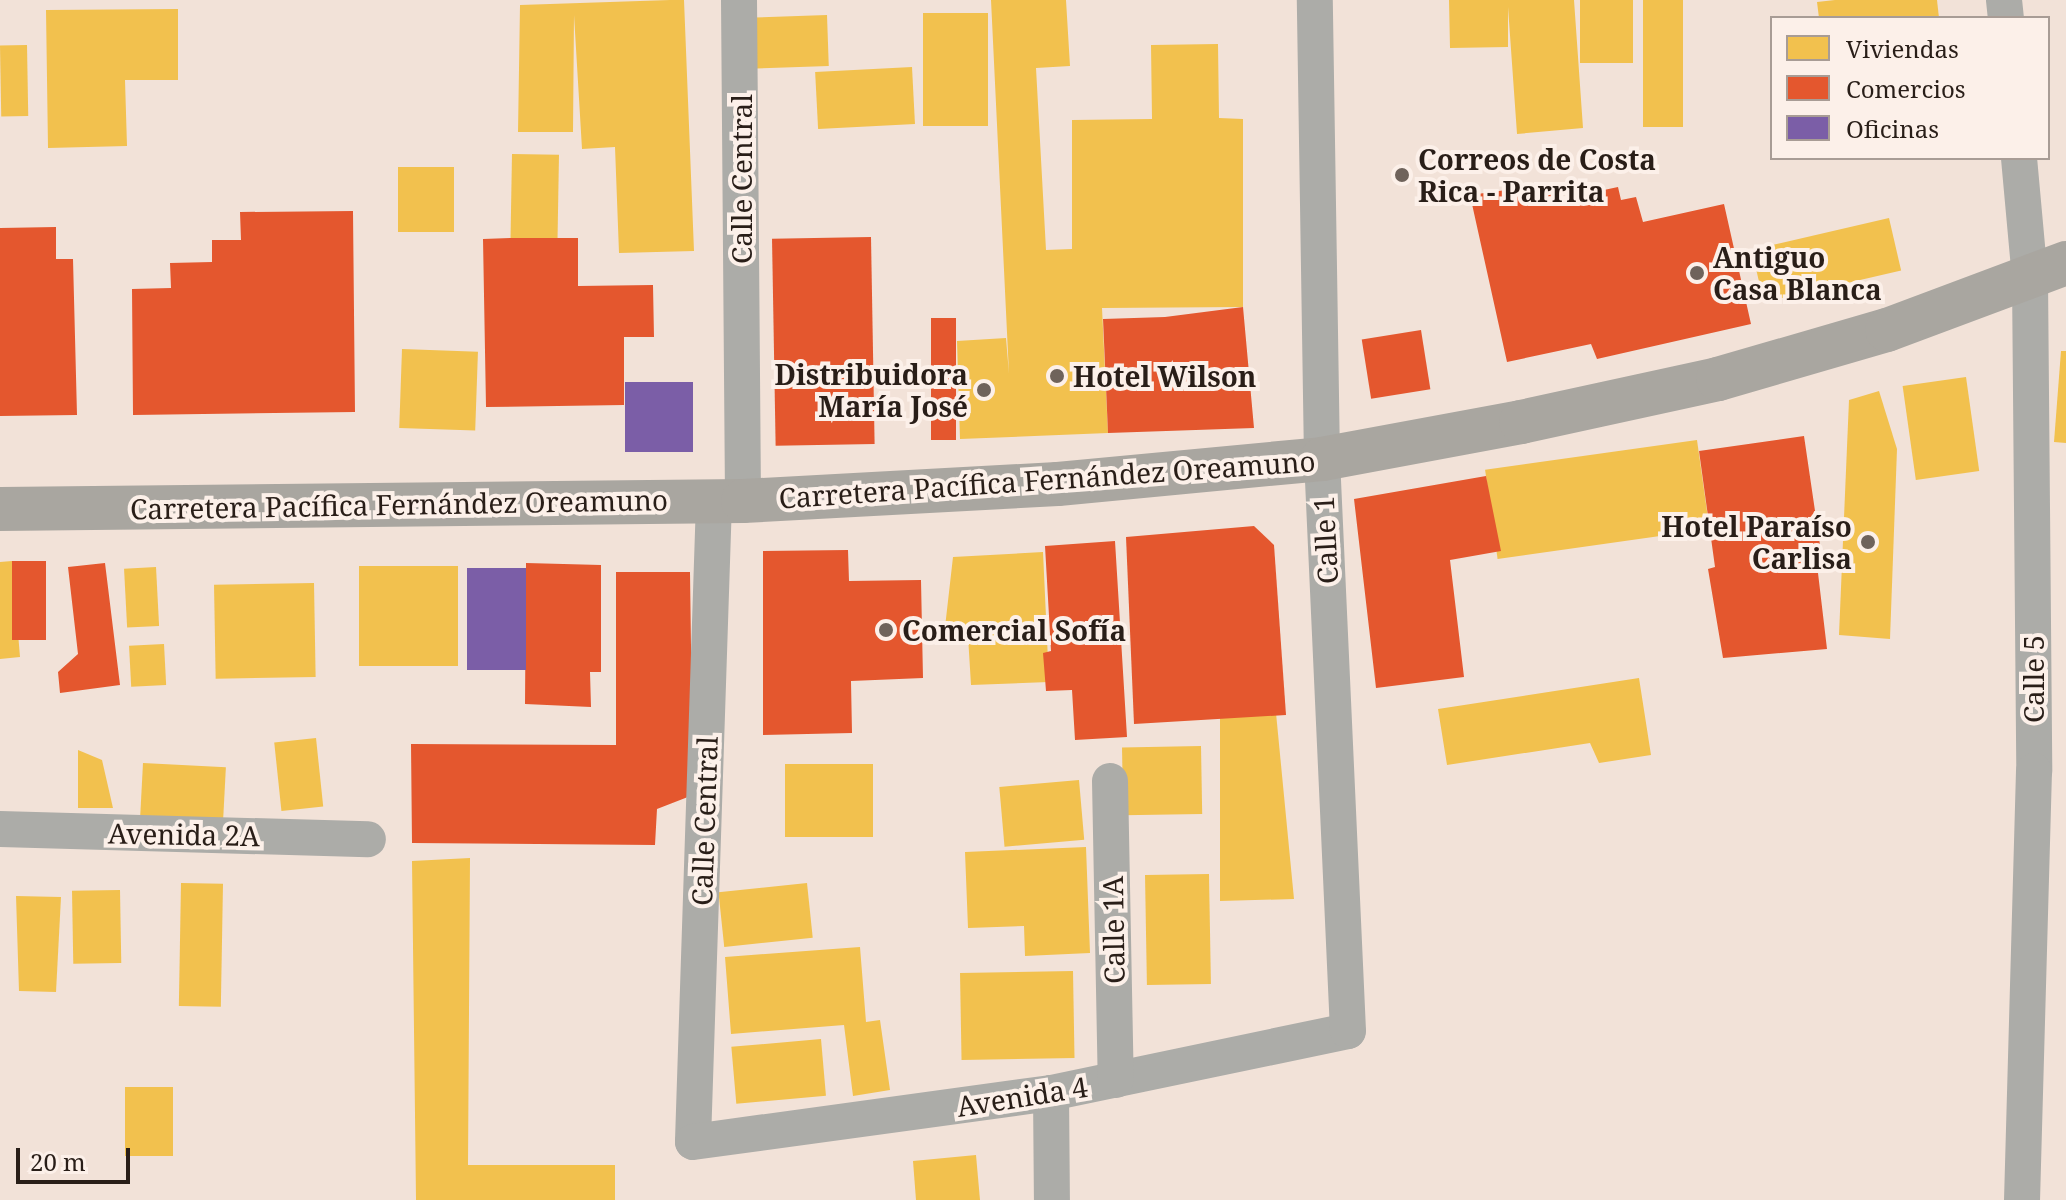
<!DOCTYPE html>
<meta charset="utf-8">
<style>
body{margin:0}
#map{position:relative;width:2066px;height:1200px;overflow:hidden;background:#f2e2d8;font-family:"Noto Serif",serif}
div>[style]{position:absolute}
.homes>*{inset:0;background:#f2c14e;transform-origin:0 0}
.shops>*{inset:0;background:#e4572e;transform-origin:0 0}
.offices>*{inset:0;background:#7b5ea7;transform-origin:0 0}
.minor>*{height:36px;margin:-18px;padding:0 18px;transform-origin:18px;border-radius:18px;background:#acaca8}
.trunk>*{height:44px;margin:-22px;padding:0 22px;transform-origin:22px;border-radius:22px;background:#a9a6a0}
.dots>*{width:22px;height:22px;translate:-50% -50%;box-sizing:border-box;border:4px solid #fcf0e9;border-radius:50%}
span{translate:-50% -50%;white-space:nowrap;text-align:center;line-height:1.15;-webkit-text-stroke:8px #fcf0e9;paint-order:stroke}
.poi-label{font-size:28px;color:#291e18;font-weight:700}
.left{translate:0 -50%;text-align:left}
.right{translate:-100% -50%;text-align:right}
.street-label{font-size:28px;color:#291e18}
.legend{position:absolute;left:1770px;top:16px;width:280px;height:144px;box-sizing:border-box;background:#fcf0e9;border:2px solid #a89c95;margin:0;padding:10px 14px;list-style:none;font-size:24px;color:#291e18}
.legend li{display:flex;align-items:center;gap:16px;height:40px}
.legend b{width:40px;border:2px solid #a89c95}
.scale{position:absolute;left:16px;top:1148px;width:114px;height:36px;box-sizing:border-box;border:4px solid #291e18;border-top:0;padding-left:10px;font-size:24px;line-height:28px;white-space:nowrap;color:#291e18;-webkit-text-stroke:6px #fcf0e9;paint-order:stroke}
</style>
<div id="map">
<div class="homes">
<div style="clip-path:polygon(670px 0,684px 0,694px 251px,619px 253px,615px 147px,582px 149px,574px 15px,573px 132px,518px 132px,520px 5px)"></div>
<div style="clip-path:polygon(991px 0,1066px 0,1070px 66px,1036px 68px,1046px 250px,1072px 249px,1072px 120px,1152px 119px,1151px 45px,1218px 44px,1219px 118px,1243px 119px,1243px 307px,1102px 308px,1108px 433px,960px 439px,957px 341px,1006px 338px,1009px 374px)"></div>
<div style="clip-path:polygon(1449px 0,1574px 0,1583px 128px,1517px 134px,1508px 7px,1508px 47px,1450px 48px)"></div>
<div style="left:1580px;top:0;width:53px;height:63px"></div>
<div style="left:1643px;top:0;width:40px;height:127px"></div>
<div style="clip-path:polygon(1835px 0,1937px 0,1939px 18px,1819px 18px,1817px 2px)"></div>
<div style="clip-path:polygon(178px 9px,178px 80px,125px 80px,127px 146px,48px 148px,46px 10px)"></div>
<div style="left:923px;top:13px;width:65px;height:113px"></div>
<div style="left:827px;top:15px;width:51px;height:73px;rotate:88deg"></div>
<div style="left:27px;top:45px;width:71px;height:27px;rotate:89deg"></div>
<div style="left:912px;top:67px;width:57px;height:97px;rotate:87deg"></div>
<div style="left:512px;top:154px;width:47px;height:84px;rotate:1deg"></div>
<div style="left:398px;top:167px;width:56px;height:65px"></div>
<div style="left:1889px;top:218px;width:54px;height:141px;rotate:77deg"></div>
<div style="left:402px;top:349px;width:76px;height:79px;rotate:2deg"></div>
<div style="clip-path:polygon(2061px 351px,2066px 351px,2066px 443px,2054px 442px)"></div>
<div style="left:1966px;top:377px;width:95px;height:64px;rotate:82deg"></div>
<div style="clip-path:polygon(1879px 391px,1897px 449px,1890px 639px,1839px 635px,1849px 400px)"></div>
<div style="left:1697px;top:440px;width:90px;height:214px;rotate:82deg"></div>
<div style="clip-path:polygon(1043px 552px,1049px 682px,971px 685px,968px 636px,944px 636px,953px 557px)"></div>
<div style="clip-path:polygon(12px 561px,20px 657px,0 659px,0 562px)"></div>
<div style="left:359px;top:566px;width:99px;height:100px"></div>
<div style="left:156px;top:567px;width:59px;height:32px;rotate:87deg"></div>
<div style="left:314px;top:583px;width:94px;height:100px;rotate:89deg"></div>
<div style="left:164px;top:644px;width:41px;height:35px;rotate:87deg"></div>
<div style="clip-path:polygon(1639px 678px,1651px 755px,1599px 763px,1590px 743px,1447px 765px,1438px 709px)"></div>
<div style="clip-path:polygon(1276px 713px,1294px 899px,1220px 901px,1220px 717px)"></div>
<div style="left:316px;top:738px;width:69px;height:42px;rotate:84deg"></div>
<div style="left:1201px;top:746px;width:68px;height:79px;rotate:89deg"></div>
<div style="clip-path:polygon(78px 750px,102px 760px,113px 808px,78px 808px)"></div>
<div style="left:143px;top:763px;width:83px;height:53px;rotate:3deg"></div>
<div style="left:785px;top:764px;width:88px;height:73px"></div>
<div style="left:1079px;top:780px;width:60px;height:80px;rotate:85deg"></div>
<div style="clip-path:polygon(1086px 847px,1090px 953px,1025px 956px,1024px 926px,968px 928px,965px 852px)"></div>
<div style="clip-path:polygon(470px 858px,468px 1165px,615px 1165px,615px 1200px,416px 1200px,412px 861px)"></div>
<div style="left:1209px;top:874px;width:110px;height:64px;rotate:89deg"></div>
<div style="left:181px;top:883px;width:42px;height:123px;rotate:1deg"></div>
<div style="left:807px;top:883px;width:55px;height:89px;rotate:84deg"></div>
<div style="left:120px;top:890px;width:73px;height:48px;rotate:89deg"></div>
<div style="clip-path:polygon(16px 896px,61px 897px,56px 992px,19px 991px)"></div>
<div style="clip-path:polygon(860px 947px,866px 1022px,880px 1020px,890px 1090px,853px 1096px,844px 1025px,731px 1034px,725px 957px)"></div>
<div style="left:1073px;top:971px;width:87px;height:113px;rotate:89deg"></div>
<div style="left:821px;top:1039px;width:57px;height:90px;rotate:85deg"></div>
<div style="left:173px;top:1087px;width:69px;height:48px;rotate:90deg"></div>
<div style="clip-path:polygon(976px 1155px,980px 1200px,916px 1200px,913px 1161px)"></div>
</div>
<div class="shops">
<div style="clip-path:polygon(1549px 184px,1552px 201px,1618px 187px,1621px 200px,1636px 197px,1643px 222px,1724px 204px,1751px 324px,1597px 359px,1591px 344px,1507px 362px,1470px 195px)"></div>
<div style="clip-path:polygon(353px 211px,355px 412px,133px 415px,132px 289px,171px 288px,170px 263px,212px 262px,212px 240px,241px 240px,240px 212px)"></div>
<div style="clip-path:polygon(56px 227px,56px 259px,73px 259px,77px 415px,0 416px,0 228px)"></div>
<div style="left:871px;top:237px;width:207px;height:99px;rotate:89deg"></div>
<div style="clip-path:polygon(511px 238px,578px 238px,578px 286px,653px 285px,654px 337px,624px 337px,624px 405px,486px 407px,483px 239px)"></div>
<div style="clip-path:polygon(1243px 307px,1254px 428px,1108px 433px,1103px 319px,1165px 317px)"></div>
<div style="left:931px;top:318px;width:25px;height:122px"></div>
<div style="left:1421px;top:330px;width:60px;height:60px;rotate:81deg"></div>
<div style="clip-path:polygon(1804px 436px,1824px 572px,1818px 573px,1827px 649px,1723px 658px,1708px 569px,1715px 567px,1699px 451px)"></div>
<div style="clip-path:polygon(1486px 476px,1501px 551px,1450px 560px,1464px 677px,1376px 688px,1354px 499px)"></div>
<div style="clip-path:polygon(1254px 526px,1274px 545px,1286px 715px,1134px 724px,1126px 537px)"></div>
<div style="clip-path:polygon(1115px 541px,1127px 737px,1075px 740px,1072px 690px,1046px 691px,1043px 653px,1051px 651px,1045px 546px)"></div>
<div style="clip-path:polygon(848px 550px,849px 581px,921px 580px,923px 678px,851px 681px,852px 733px,763px 735px,763px 551px)"></div>
<div style="left:12px;top:561px;width:34px;height:79px"></div>
<div style="clip-path:polygon(105px 563px,120px 685px,60px 693px,58px 672px,78px 654px,68px 567px)"></div>
<div style="clip-path:polygon(526px 563px,601px 565px,601px 672px,590px 672px,591px 707px,525px 704px)"></div>
<div style="clip-path:polygon(616px 572px,690px 572px,693px 795px,657px 809px,655px 845px,412px 843px,411px 744px,616px 745px)"></div>
</div>
<div class="offices">
<div style="left:693px;top:382px;width:70px;height:68px;rotate:90deg"></div>
<div style="left:467px;top:568px;width:59px;height:102px"></div>
</div>
<div class="minor">
<div style="left:739px;top:0;width:501px;rotate:89.54deg"></div>
<div style="left:2004px;top:0;width:18px;rotate:84deg"></div>
<div style="left:2019px;top:158px;width:121px;rotate:84.8deg"></div>
<div style="left:2030px;top:278px;width:493px;rotate:89.5deg"></div>
<div style="left:2034px;top:771px;width:429px;rotate:91.6deg"></div>
<div style="left:714px;top:501px;width:641px;rotate:91.88deg"></div>
<div style="left:693px;top:1142px;width:361px;rotate:-7.8deg"></div>
<div style="left:1051px;top:1093px;width:303px;rotate:-11.8deg"></div>
<div style="left:1348px;top:1031px;width:573px;rotate:-92.6deg"></div>
<div style="left:1322px;top:459px;width:459px;rotate:-90.9deg"></div>
<div style="left:1110px;top:781px;width:299px;rotate:88.9deg"></div>
<div style="left:0;top:829px;width:368px;rotate:1.6deg"></div>
<div style="left:1051px;top:1093px;width:107px;rotate:89.5deg"></div>
</div>
<div class="trunk">
<div style="left:0;top:509px;width:743px;rotate:-0.62deg"></div>
<div style="left:743px;top:501px;width:315px;rotate:-3.1deg"></div>
<div style="left:1058px;top:484px;width:265px;rotate:-5.4deg"></div>
<div style="left:1322px;top:459px;width:202px;rotate:-10.5deg"></div>
<div style="left:1521px;top:422px;width:202px;rotate:-12.3deg"></div>
<div style="left:1718px;top:379px;width:176px;rotate:-16.2deg"></div>
<div style="left:1887px;top:330px;width:191px;rotate:-20.5deg"></div>
</div>
<div class="dots">
<div style="left:1402px;top:175px;background:#6f635b"></div>
<div style="left:1697px;top:273px;background:#6f635b"></div>
<div style="left:1057px;top:376px;background:#6f635b"></div>
<div style="left:984px;top:390px;background:#6f635b"></div>
<div style="left:1868px;top:542px;background:#6f635b"></div>
<div style="left:886px;top:630px;background:#6f635b"></div>
</div>
<div class="poi-label">
<span class="left" style="left:1418px;top:175px">Correos de Costa<br>Rica - Parrita</span>
<span class="left" style="left:1713px;top:273px">Antiguo<br>Casa Blanca</span>
<span class="right" style="left:968px;top:390px">Distribuidora<br>María José</span>
<span class="left" style="left:1073px;top:376px">Hotel Wilson</span>
<span class="right" style="left:1852px;top:542px">Hotel Paraíso<br>Carlisa</span>
<span class="left" style="left:902px;top:630px">Comercial Sofía</span>
</div>
<div class="street-label">
<span style="left:741px;top:179px;rotate:-90deg">Calle Central</span>
<span style="left:1047px;top:479px;rotate:-4deg">Carretera Pacífica Fernández Oreamuno</span>
<span style="left:399px;top:504px;rotate:-1deg">Carretera Pacífica Fernández Oreamuno</span>
<span style="left:1325px;top:540px;rotate:-93deg">Calle 1</span>
<span style="left:2033px;top:679px;rotate:-90deg">Calle 5</span>
<span style="left:704px;top:821px;rotate:-88deg">Calle Central</span>
<span style="left:184px;top:834px;rotate:1deg">Avenida 2A</span>
<span style="left:1113px;top:930px;rotate:-91deg">Calle 1A</span>
<span style="left:1022px;top:1096px;rotate:-9deg">Avenida 4</span>
</div>
<ul class="legend">
<li><b style="height:22px;background:#f2c14e"></b>Viviendas</li>
<li><b style="height:22px;background:#e4572e"></b>Comercios</li>
<li><b style="height:22px;background:#7b5ea7"></b>Oficinas</li>
</ul>
<div class="scale">20 m</div>
</div>
